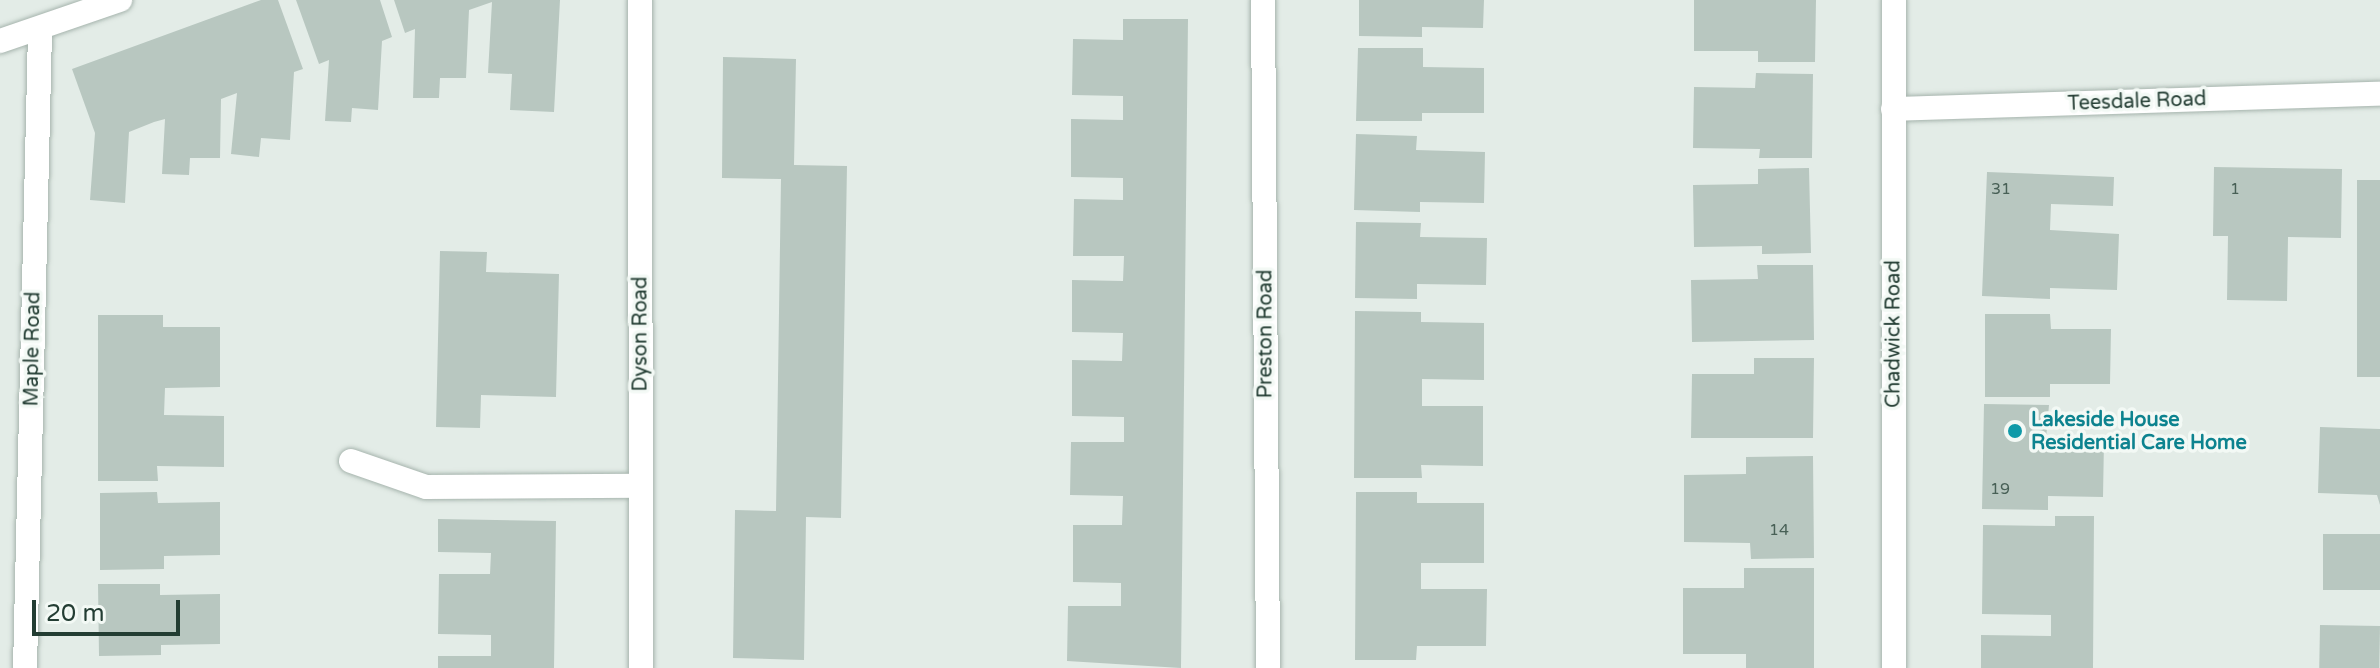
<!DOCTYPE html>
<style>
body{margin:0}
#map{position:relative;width:2380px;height:668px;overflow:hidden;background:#e3ece7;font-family:"Varela Round",sans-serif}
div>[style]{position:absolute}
.building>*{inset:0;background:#b8c7c0;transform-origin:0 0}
.roads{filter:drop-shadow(0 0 2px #a6b4ad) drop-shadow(0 0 2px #a6b4ad)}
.service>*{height:24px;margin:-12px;padding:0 12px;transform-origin:12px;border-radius:12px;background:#fff}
.minor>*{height:24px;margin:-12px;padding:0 12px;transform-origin:12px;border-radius:12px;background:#fff}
.dots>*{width:22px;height:22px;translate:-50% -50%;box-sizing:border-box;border:4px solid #f3f9f5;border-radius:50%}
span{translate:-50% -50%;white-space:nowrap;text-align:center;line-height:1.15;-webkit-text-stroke:7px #f3f9f5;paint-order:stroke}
.number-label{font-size:16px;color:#486056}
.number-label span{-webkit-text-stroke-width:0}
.street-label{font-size:20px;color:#233d33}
.culture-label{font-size:20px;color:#0d838f;font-weight:700}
.left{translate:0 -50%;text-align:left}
.scale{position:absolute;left:32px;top:600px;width:148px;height:36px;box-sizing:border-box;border:4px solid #233d33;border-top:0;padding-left:10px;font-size:24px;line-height:28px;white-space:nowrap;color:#233d33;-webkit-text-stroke:6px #f3f9f5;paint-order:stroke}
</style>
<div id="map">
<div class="building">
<div style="clip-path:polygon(261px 0,278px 0,303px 69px,294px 72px,290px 140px,261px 138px,259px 157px,231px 154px,237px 93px,221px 99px,220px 158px,190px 158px,189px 175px,162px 174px,165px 119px,154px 122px,129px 132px,125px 203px,90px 200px,95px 133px,72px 69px)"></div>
<div style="clip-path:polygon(296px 0,380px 0,392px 37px,382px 41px,378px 110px,352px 108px,351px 122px,325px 121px,329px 60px,319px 64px)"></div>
<div style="clip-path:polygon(394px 0,560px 0,554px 112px,510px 110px,512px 74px,488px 73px,492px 2px,469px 10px,466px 78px,440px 78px,439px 98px,413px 98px,415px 29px,405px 33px)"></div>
<div style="clip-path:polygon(1359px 0,1484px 0,1483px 28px,1422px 27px,1422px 37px,1359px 36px)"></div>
<div style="clip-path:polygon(1694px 0,1816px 0,1815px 62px,1758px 62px,1758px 51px,1694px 51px)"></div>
<div style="clip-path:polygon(1123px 19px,1188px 19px,1181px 668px,1067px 661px,1068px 606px,1121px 606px,1121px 583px,1073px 582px,1073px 525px,1122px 525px,1123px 496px,1070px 495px,1071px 442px,1124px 442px,1124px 417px,1072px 416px,1072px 360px,1122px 361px,1123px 333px,1072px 332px,1072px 280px,1123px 281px,1124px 256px,1073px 256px,1074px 199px,1123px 200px,1123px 178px,1071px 177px,1071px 119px,1123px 120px,1123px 96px,1072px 95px,1073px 39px,1123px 40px)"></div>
<div style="clip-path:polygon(1358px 48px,1423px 48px,1423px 67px,1484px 68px,1484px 113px,1422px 113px,1422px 121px,1356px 121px)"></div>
<div style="clip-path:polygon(723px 57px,796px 59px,794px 165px,847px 166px,841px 518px,806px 517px,804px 660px,733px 658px,735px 510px,776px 511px,781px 179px,722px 178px)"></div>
<div style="clip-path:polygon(1756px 73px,1813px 74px,1812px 158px,1759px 158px,1760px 149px,1693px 148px,1694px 87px,1755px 88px)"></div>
<div style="clip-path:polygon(1356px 134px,1417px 136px,1416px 150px,1485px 152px,1484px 203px,1420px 202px,1420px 212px,1354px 210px)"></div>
<div style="clip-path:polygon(2214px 167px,2342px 169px,2341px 238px,2288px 237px,2287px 301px,2227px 300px,2228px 236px,2213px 236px)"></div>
<div style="clip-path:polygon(1809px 168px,1811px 253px,1762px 254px,1762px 246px,1694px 247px,1693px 185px,1758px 184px,1758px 169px)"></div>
<div style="clip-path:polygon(1987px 172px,2114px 177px,2113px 206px,2051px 204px,2050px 230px,2119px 234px,2117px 290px,2050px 288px,2050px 299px,1982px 296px)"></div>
<div style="left:2357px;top:180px;width:23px;height:197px"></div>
<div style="clip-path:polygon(1356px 222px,1421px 223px,1420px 237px,1487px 238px,1486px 285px,1417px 284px,1417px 299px,1355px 298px)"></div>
<div style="clip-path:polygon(440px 251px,487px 252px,486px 272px,559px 274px,556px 397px,481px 395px,480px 428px,436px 427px)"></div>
<div style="clip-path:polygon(1757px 265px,1813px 265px,1814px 340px,1692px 342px,1691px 280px,1758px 279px)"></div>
<div style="clip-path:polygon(1355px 311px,1421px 312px,1421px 322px,1484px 323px,1484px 380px,1422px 379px,1422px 406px,1483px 406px,1483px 466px,1421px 465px,1422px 478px,1354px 478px)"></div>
<div style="clip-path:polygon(1985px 314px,2050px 314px,2051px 329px,2111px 329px,2110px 384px,2050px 384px,2050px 397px,1985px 397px)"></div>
<div style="clip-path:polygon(98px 315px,163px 315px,163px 327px,220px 327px,220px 387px,165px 388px,164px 415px,224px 416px,224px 467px,157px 466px,158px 481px,98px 481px)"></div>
<div style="clip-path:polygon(1754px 358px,1814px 358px,1813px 438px,1691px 438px,1692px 374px,1754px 374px)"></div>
<div style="clip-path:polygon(1984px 404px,2049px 405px,2046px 439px,2104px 440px,2103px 497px,2048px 496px,2048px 510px,1982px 509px)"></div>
<div style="clip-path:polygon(2320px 427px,2380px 429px,2380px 505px,2377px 495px,2318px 493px)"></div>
<div style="clip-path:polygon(1813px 456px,1814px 558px,1751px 559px,1750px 543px,1684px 542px,1684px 475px,1746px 474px,1746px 457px)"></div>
<div style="clip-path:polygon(157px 492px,158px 503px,220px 502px,220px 555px,164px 556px,164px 569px,100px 570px,100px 493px)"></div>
<div style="clip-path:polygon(1356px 492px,1417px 492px,1417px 503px,1484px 503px,1484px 563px,1421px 563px,1421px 589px,1487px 589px,1486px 646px,1417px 646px,1416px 660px,1355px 660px)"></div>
<div style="clip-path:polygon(2055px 516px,2094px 516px,2093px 668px,1981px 668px,1981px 635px,2051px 636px,2051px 615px,1982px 614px,1983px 525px,2055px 526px)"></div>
<div style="clip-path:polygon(438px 519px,556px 521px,554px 668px,438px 668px,438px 656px,491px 656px,491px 635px,438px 634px,439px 574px,490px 574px,491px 553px,438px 552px)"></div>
<div style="left:2380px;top:534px;width:56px;height:57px;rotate:90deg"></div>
<div style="clip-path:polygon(1744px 568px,1814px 568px,1814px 668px,1746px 668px,1746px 654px,1683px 654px,1683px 588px,1744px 588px)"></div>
<div style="clip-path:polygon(98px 584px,160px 584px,160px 595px,220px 594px,220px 644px,161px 645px,161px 655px,99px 656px)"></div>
<div style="left:2320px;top:625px;width:60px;height:43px;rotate:1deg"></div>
</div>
<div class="roads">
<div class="service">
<div style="left:351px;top:461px;width:79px;rotate:19.1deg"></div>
<div style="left:426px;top:487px;width:215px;rotate:-0.3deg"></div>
</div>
<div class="minor">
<div style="left:640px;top:0;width:668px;rotate:89.91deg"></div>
<div style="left:1263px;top:0;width:668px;rotate:89.57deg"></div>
<div style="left:1894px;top:0;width:668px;rotate:90deg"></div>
<div style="left:0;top:41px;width:127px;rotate:-18.9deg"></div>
<div style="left:1893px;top:109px;width:487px;rotate:-1.8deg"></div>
<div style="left:25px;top:668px;width:638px;rotate:-88.65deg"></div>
</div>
</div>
<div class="dots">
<div style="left:2015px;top:431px;background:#0f9aa8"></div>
</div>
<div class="number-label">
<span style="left:2001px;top:189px">31</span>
<span style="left:2235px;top:189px">1</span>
<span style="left:2000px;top:489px">19</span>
<span style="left:1779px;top:530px">14</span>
</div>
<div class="street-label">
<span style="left:2137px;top:102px;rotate:-2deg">Teesdale Road</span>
<span style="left:641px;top:334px;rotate:-90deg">Dyson Road</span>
<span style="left:1266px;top:334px;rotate:-90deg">Preston Road</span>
<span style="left:1894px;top:334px;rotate:-90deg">Chadwick Road</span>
<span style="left:33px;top:349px;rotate:-89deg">Maple Road</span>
</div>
<div class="culture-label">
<span class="left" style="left:2031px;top:432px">Lakeside House<br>Residential Care Home</span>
</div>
<div class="scale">20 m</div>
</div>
